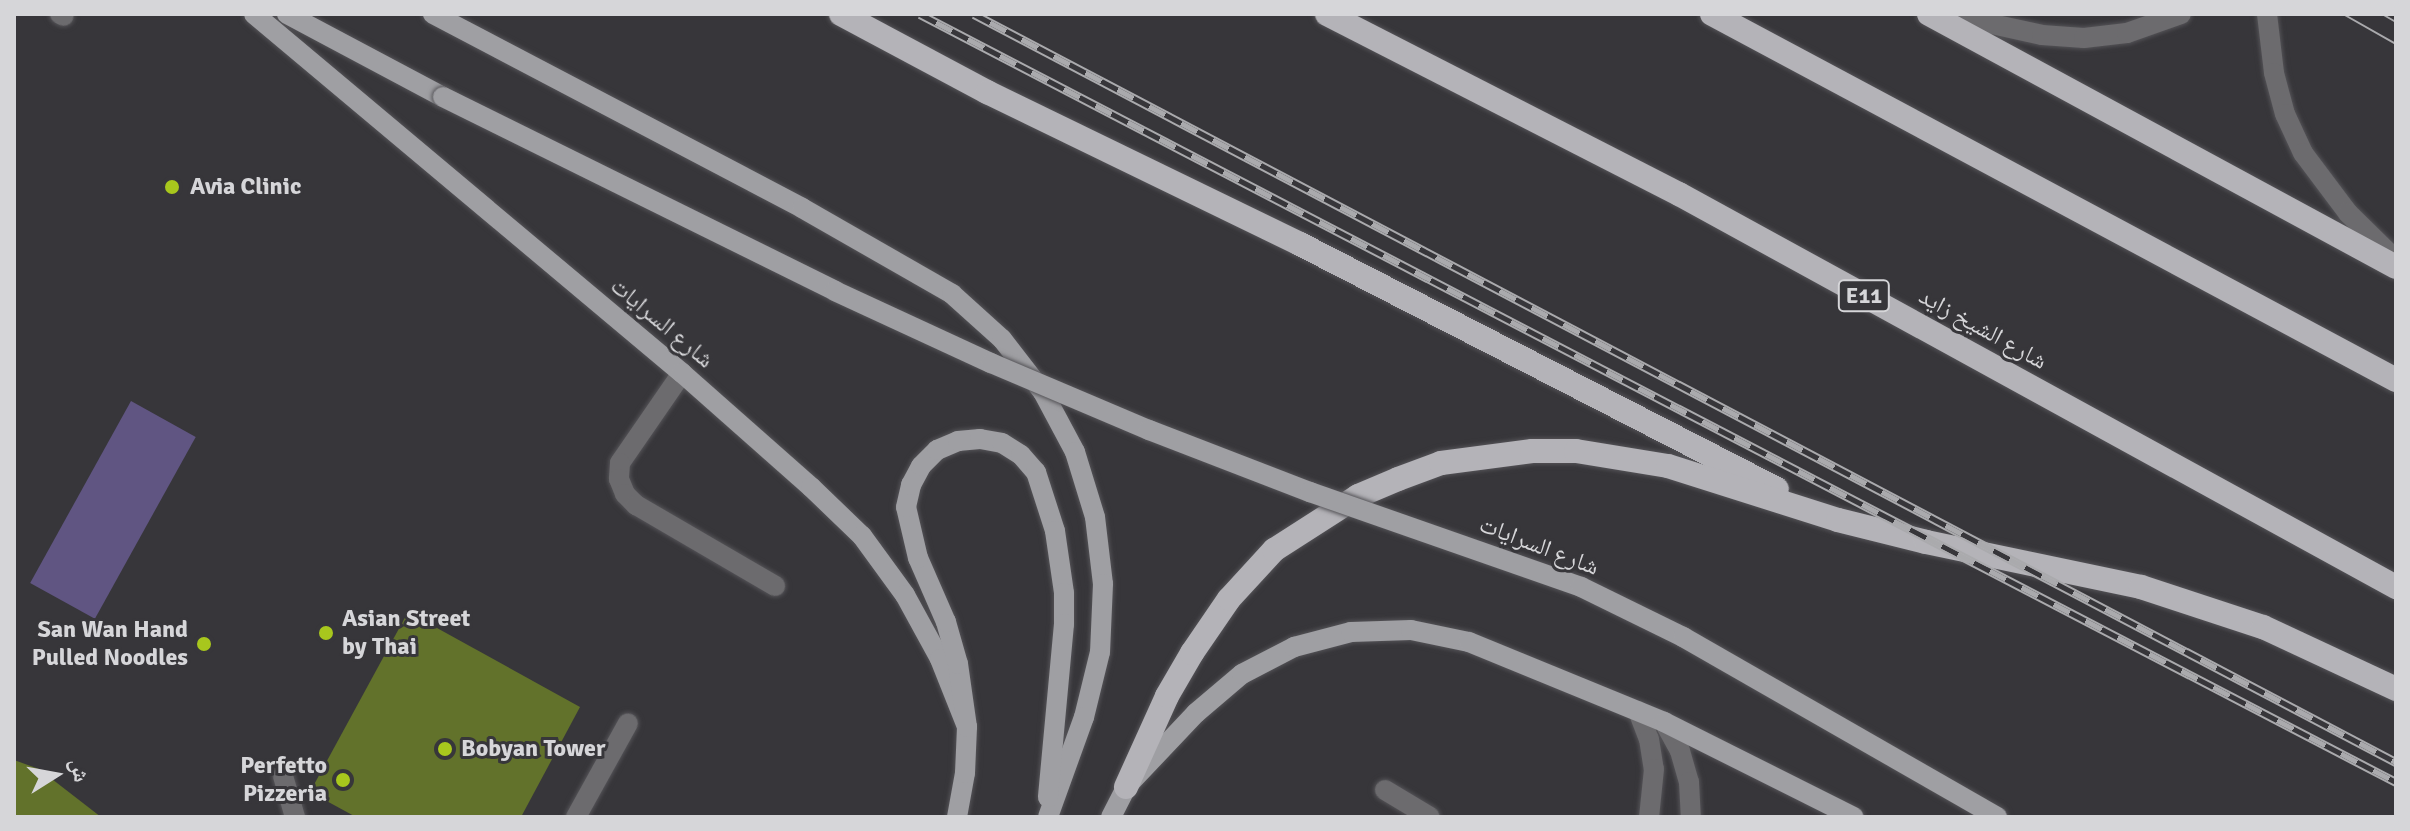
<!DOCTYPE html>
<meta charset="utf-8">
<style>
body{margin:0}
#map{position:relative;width:2410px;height:831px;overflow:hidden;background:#37363a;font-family:Signika,"Noto Naskh Arabic",sans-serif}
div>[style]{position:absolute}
.green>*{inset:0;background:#605582;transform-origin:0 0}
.building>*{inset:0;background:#62722b}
.roads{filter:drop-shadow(0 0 2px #545357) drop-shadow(0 0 2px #545357)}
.minor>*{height:20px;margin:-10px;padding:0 10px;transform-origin:10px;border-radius:10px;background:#6c6b6e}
.major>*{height:20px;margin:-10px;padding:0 10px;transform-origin:10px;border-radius:10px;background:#9f9fa3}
.highway>*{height:24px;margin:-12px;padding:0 12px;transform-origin:12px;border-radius:12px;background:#b4b3b8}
.tram>*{height:2px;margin:-1px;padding:0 1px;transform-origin:1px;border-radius:1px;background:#aaaaad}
.rail>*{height:9px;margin-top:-4.5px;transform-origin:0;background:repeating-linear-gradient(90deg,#37363a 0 18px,#aaaaad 0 36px);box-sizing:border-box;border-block:2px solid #aaaaad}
.bridges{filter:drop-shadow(0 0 2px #545357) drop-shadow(0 0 2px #545357)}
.major-bridge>*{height:20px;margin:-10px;padding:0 10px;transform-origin:10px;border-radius:10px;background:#9f9fa3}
.dots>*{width:22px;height:22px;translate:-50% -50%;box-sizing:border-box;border:4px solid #37363a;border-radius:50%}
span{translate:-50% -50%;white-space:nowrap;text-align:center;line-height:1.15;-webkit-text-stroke:6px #37363a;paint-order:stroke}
.shield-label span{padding:2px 6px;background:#37363a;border:2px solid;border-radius:6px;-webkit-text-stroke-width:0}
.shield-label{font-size:22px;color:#d6d6d9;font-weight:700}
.poi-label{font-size:24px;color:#d6d6d9;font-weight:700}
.left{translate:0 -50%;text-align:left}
.right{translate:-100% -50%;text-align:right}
.street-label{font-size:24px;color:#d6d6d9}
.frame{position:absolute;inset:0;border:16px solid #d6d6d9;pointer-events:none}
.north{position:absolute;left:16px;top:735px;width:80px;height:80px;-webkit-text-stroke:6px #37363a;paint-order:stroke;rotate:79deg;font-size:22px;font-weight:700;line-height:32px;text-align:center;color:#d6d6d9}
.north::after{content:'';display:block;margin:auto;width:28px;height:36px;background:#d6d6d9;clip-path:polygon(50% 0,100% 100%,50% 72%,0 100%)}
</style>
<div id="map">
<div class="green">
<div style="left:131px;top:401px;width:74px;height:208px;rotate:29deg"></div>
</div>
<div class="building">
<div style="clip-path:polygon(408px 612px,580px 707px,521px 817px,356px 817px,310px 792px)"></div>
<div style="clip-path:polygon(14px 760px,39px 769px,101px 817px,14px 817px)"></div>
</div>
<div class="roads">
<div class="minor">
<div style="left:60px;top:14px;width:4px;rotate:27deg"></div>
<div style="left:1946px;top:14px;width:98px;rotate:12.3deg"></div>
<div style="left:2042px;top:35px;width:42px;rotate:4.1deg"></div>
<div style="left:2084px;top:38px;width:43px;rotate:-6.6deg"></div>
<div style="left:2127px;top:33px;width:57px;rotate:-19.4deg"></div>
<div style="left:2267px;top:14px;width:59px;rotate:83.2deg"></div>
<div style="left:2274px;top:73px;width:42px;rotate:75deg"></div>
<div style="left:2285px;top:114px;width:43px;rotate:65.2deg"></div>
<div style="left:2303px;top:153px;width:75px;rotate:53.1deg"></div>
<div style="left:2348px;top:213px;width:67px;rotate:44.4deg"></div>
<div style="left:682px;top:373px;width:109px;rotate:124.6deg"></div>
<div style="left:620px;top:463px;width:16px;rotate:94deg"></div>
<div style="left:619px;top:479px;width:16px;rotate:68deg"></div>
<div style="left:625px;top:494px;width:16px;rotate:45deg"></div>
<div style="left:636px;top:505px;width:161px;rotate:30.2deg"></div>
<div style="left:1638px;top:711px;width:30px;rotate:69deg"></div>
<div style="left:1649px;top:739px;width:30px;rotate:81deg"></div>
<div style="left:1654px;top:769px;width:48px;rotate:95.9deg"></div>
<div style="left:1664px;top:722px;width:33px;rotate:61deg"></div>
<div style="left:1680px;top:751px;width:32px;rotate:74deg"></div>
<div style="left:1689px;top:782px;width:35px;rotate:87deg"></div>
<div style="left:283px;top:776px;width:43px;rotate:73.7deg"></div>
<div style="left:1385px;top:790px;width:52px;rotate:31deg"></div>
<div style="left:576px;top:817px;width:107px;rotate:-61deg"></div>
</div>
<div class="major">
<div style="left:254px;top:14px;width:559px;rotate:39.99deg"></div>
<div style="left:682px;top:373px;width:172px;rotate:41.5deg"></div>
<div style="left:811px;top:487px;width:71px;rotate:43.9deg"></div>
<div style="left:862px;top:536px;width:73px;rotate:53.9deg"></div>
<div style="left:905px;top:595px;width:73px;rotate:61.3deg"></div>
<div style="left:940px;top:659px;width:73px;rotate:68.3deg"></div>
<div style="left:287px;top:14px;width:177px;rotate:28deg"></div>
<div style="left:433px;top:14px;width:417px;rotate:27.7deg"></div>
<div style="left:802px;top:208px;width:173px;rotate:29.8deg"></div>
<div style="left:952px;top:294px;width:67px;rotate:42deg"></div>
<div style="left:1002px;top:339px;width:67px;rotate:52.3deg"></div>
<div style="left:1043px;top:392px;width:68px;rotate:61.9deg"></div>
<div style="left:1075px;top:452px;width:68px;rotate:72.9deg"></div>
<div style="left:1095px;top:517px;width:67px;rotate:83.2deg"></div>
<div style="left:1103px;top:584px;width:68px;rotate:92.5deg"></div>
<div style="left:1100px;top:652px;width:67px;rotate:103.8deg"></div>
<div style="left:1084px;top:717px;width:106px;rotate:109.8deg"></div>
<div style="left:957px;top:817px;width:45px;rotate:-79.7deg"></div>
<div style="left:965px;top:773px;width:46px;rotate:-87.5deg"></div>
<div style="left:967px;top:727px;width:64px;rotate:-98.1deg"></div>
<div style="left:958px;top:664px;width:44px;rotate:-105.9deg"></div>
<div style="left:946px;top:622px;width:70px;rotate:-113.6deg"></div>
<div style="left:918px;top:558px;width:52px;rotate:-103.2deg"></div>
<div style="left:906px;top:507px;width:23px;rotate:-77deg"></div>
<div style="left:911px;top:485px;width:21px;rotate:-62deg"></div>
<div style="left:921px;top:466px;width:23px;rotate:-45deg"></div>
<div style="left:937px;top:450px;width:23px;rotate:-23deg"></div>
<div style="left:958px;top:441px;width:22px;rotate:-5deg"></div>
<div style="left:980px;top:439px;width:22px;rotate:10deg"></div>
<div style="left:1002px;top:443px;width:22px;rotate:32deg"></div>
<div style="left:1021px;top:455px;width:23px;rotate:49deg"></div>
<div style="left:1036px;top:472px;width:62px;rotate:72.1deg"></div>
<div style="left:1055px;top:531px;width:63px;rotate:81.7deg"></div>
<div style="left:1064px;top:593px;width:31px;rotate:90deg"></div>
<div style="left:1064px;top:624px;width:174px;rotate:95.3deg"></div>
<div style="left:1111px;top:817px;width:34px;rotate:-63deg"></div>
<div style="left:1126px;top:787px;width:102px;rotate:-46.6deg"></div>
<div style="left:1196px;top:713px;width:60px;rotate:-40.3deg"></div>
<div style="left:1242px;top:674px;width:59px;rotate:-27.4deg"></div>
<div style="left:1294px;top:647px;width:59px;rotate:-14.7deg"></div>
<div style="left:1351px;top:632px;width:60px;rotate:-1.9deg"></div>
<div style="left:1411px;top:630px;width:59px;rotate:11.7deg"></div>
<div style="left:1469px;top:642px;width:211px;rotate:22.3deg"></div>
<div style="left:1664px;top:722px;width:212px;rotate:26.6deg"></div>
</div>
<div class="highway">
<div style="left:841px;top:14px;width:166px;rotate:28.1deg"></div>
<div style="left:987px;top:92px;width:348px;rotate:25.9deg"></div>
<div style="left:1300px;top:244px;width:536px;rotate:27.19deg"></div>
<div style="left:1327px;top:14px;width:395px;rotate:27.1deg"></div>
<div style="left:1679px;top:194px;width:818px;rotate:28.73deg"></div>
<div style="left:1712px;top:14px;width:776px;rotate:28.15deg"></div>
<div style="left:1929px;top:14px;width:531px;rotate:28.45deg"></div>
<div style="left:1126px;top:787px;width:100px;rotate:-65.7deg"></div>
<div style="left:1167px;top:696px;width:50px;rotate:-59.8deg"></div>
<div style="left:1192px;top:653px;width:65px;rotate:-55.6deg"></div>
<div style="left:1229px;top:599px;width:67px;rotate:-47.4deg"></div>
<div style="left:1274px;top:550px;width:100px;rotate:-32.7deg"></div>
<div style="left:1358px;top:496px;width:43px;rotate:-23deg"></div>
<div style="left:1398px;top:479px;width:46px;rotate:-20.4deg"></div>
<div style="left:1441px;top:463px;width:92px;rotate:-7.5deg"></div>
<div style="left:1532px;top:451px;width:44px"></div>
<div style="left:1576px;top:451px;width:93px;rotate:9.3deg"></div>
<div style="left:1668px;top:466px;width:178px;rotate:17.6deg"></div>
<div style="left:1838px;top:520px;width:91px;rotate:14deg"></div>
<div style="left:1926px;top:542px;width:220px;rotate:11.8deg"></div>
<div style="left:2141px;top:587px;width:128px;rotate:18.2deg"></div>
<div style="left:2263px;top:627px;width:147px;rotate:25deg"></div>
</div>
</div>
<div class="tram">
<div style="left:2343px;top:14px;width:61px;rotate:29.5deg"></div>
<div style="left:2382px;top:14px;width:16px;rotate:30deg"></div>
</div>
<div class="rail">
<div style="left:920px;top:14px;width:1664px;rotate:27.49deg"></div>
<div style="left:974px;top:14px;width:1607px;rotate:27.75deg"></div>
</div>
<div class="bridges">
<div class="major-bridge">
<div style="left:443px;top:97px;width:437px;rotate:26.3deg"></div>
<div style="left:835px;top:291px;width:172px;rotate:24.8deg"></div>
<div style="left:991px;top:363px;width:172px;rotate:23deg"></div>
<div style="left:1149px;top:430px;width:173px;rotate:21.1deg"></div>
<div style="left:1310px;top:492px;width:287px;rotate:19.3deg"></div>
<div style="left:1581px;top:587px;width:114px;rotate:26.1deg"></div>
<div style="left:1683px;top:637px;width:362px;rotate:29.8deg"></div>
</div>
</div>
<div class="dots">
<div style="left:172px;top:187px;background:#a8c71d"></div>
<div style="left:326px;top:633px;background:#a8c71d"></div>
<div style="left:204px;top:644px;background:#a8c71d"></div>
<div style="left:445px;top:749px;background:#a8c71d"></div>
<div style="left:343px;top:780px;background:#a8c71d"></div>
</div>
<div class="shield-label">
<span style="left:1864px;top:296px">E11</span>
</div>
<div class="poi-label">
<span class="left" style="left:190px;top:187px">Avia Clinic</span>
<span class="left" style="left:342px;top:633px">Asian Street<br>by Thai</span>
<span class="right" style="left:188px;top:644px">San Wan Hand<br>Pulled Noodles</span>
<span class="left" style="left:461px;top:749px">Bobyan Tower</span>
<span class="right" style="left:327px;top:780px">Perfetto<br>Pizzeria</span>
</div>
<div class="street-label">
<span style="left:662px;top:323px;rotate:40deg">شارع السرايات</span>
<span style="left:1983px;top:329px;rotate:29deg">شارع الشيخ زايد</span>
<span style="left:1539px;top:546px;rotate:21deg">شارع السرايات</span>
</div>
<div class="frame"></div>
<div class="north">ش</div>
</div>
